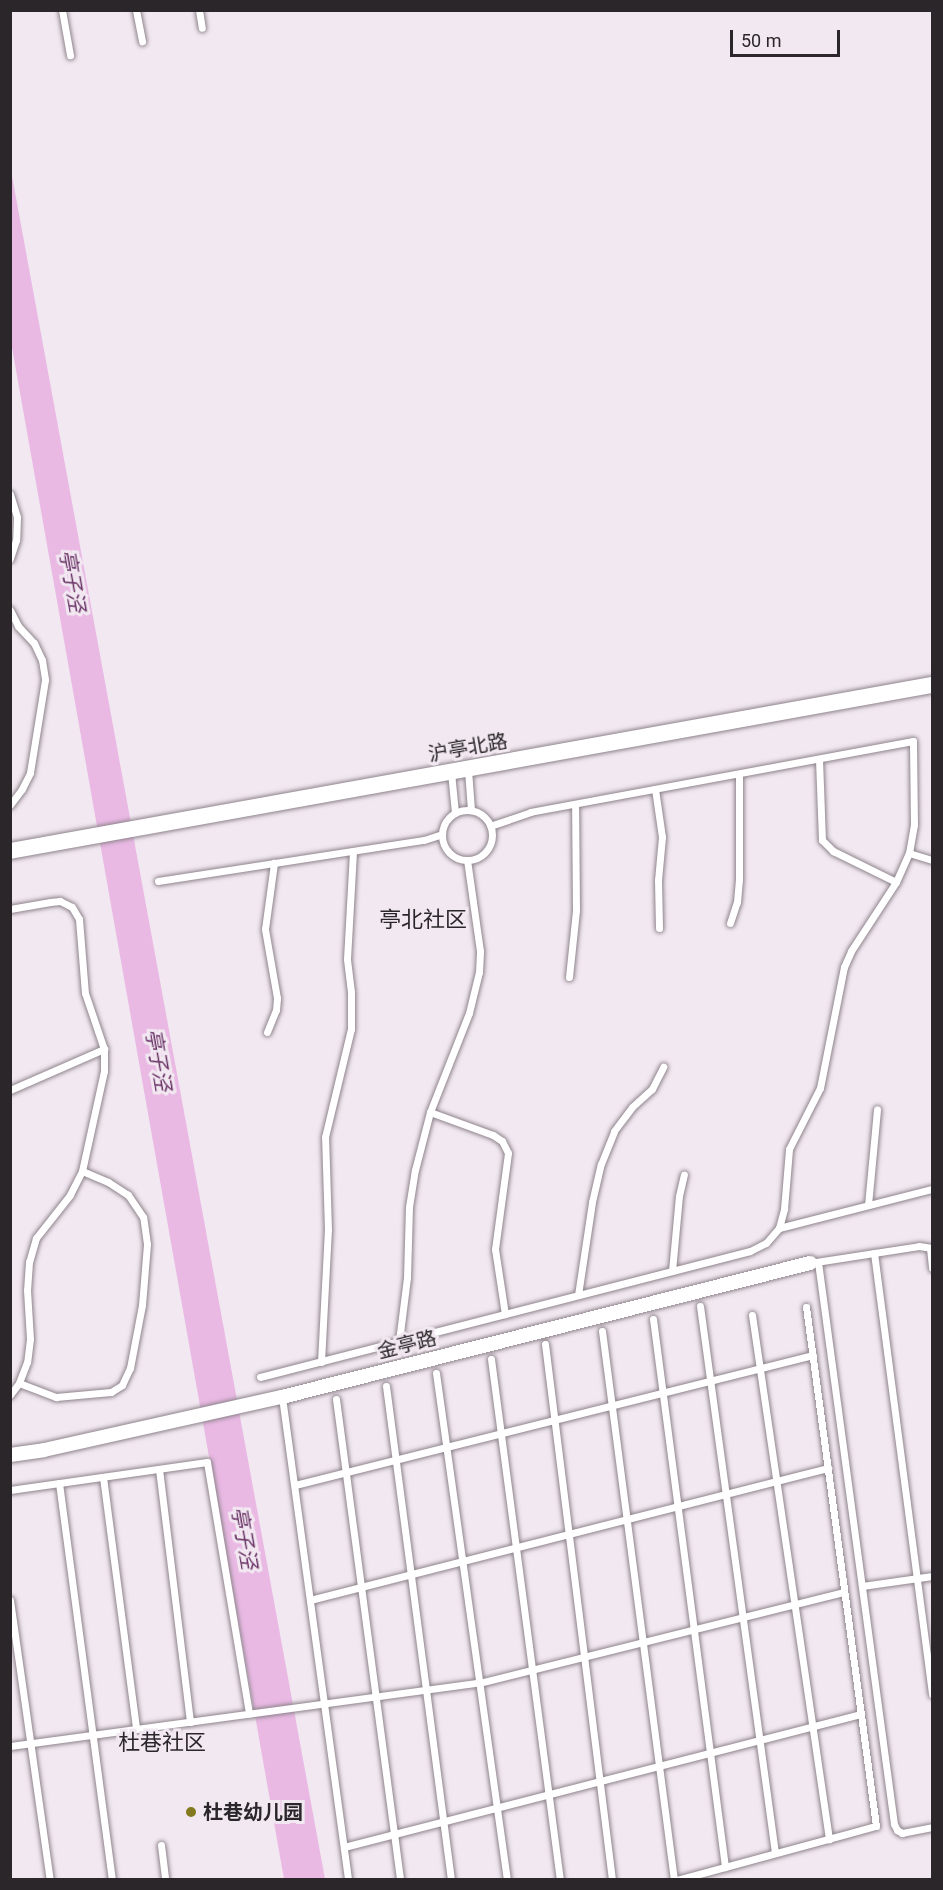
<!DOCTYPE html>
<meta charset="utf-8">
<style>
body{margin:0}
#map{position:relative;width:943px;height:1890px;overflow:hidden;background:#f2e8f1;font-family:Roboto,"Noto Sans SC",sans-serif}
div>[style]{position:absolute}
.water>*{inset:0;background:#e9b9e4}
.roads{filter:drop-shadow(0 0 2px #8e848c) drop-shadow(0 0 2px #8e848c)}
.service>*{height:7px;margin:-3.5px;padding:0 3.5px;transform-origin:3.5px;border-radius:3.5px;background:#fff}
.service>.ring{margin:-3.5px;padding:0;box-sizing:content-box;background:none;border:7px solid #fff;border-radius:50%}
.minor>*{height:14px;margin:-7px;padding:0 7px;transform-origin:7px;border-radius:7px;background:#fff}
.tertiary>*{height:16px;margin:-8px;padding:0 8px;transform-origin:8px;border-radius:8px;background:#fff}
.dots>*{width:16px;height:16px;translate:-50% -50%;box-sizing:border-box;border:3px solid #f2e8f1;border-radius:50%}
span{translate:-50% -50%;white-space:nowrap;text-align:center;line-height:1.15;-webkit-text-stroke:6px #f2e8f1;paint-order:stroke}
.street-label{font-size:20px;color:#2a2629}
.poi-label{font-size:20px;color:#2a2629;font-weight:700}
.left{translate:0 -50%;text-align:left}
.water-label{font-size:21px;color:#683065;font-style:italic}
.quarter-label{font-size:22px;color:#2a2629}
.frame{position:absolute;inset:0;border:12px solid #2a2629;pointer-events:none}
.scale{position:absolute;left:730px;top:30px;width:110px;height:27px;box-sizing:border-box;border:3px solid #2a2629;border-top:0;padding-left:8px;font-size:18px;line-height:21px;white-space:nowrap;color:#2a2629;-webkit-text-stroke:4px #f2e8f1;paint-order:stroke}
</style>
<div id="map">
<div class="water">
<div style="clip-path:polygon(10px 165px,325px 1879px,284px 1879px,11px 342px)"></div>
</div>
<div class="roads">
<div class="service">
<div style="left:62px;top:10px;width:46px;rotate:79.9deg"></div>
<div style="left:136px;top:10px;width:32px;rotate:79deg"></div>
<div style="left:199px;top:10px;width:18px;rotate:81deg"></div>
<div style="left:10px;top:494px;width:24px;rotate:73deg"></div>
<div style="left:17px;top:517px;width:23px;rotate:92deg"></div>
<div style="left:16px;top:540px;width:20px;rotate:108deg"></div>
<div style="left:10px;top:610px;width:18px;rotate:63deg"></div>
<div style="left:18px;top:626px;width:23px;rotate:47deg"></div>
<div style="left:34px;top:643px;width:19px;rotate:65deg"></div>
<div style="left:42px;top:660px;width:20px;rotate:81deg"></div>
<div style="left:45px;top:680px;width:94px;rotate:99.2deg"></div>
<div style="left:30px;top:773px;width:18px;rotate:117deg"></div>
<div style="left:22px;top:789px;width:20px;rotate:127deg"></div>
<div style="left:819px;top:759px;width:81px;rotate:87.9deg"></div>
<div style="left:822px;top:840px;width:16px;rotate:45deg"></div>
<div style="left:833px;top:851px;width:70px;rotate:26.2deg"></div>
<div style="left:468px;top:770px;width:40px;rotate:85.7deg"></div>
<div style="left:451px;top:772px;width:41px;rotate:84.4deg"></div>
<div style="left:655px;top:789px;width:49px;rotate:81.7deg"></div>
<div style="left:662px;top:837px;width:43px;rotate:95.3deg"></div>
<div style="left:658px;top:880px;width:48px;rotate:88.8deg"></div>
<div class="ring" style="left:442px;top:810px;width:43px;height:43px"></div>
<div style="left:909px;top:853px;width:24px;rotate:17deg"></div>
<div style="left:158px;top:881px;width:269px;rotate:-8.8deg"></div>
<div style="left:424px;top:840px;width:19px;rotate:-18deg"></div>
<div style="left:10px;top:909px;width:41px;rotate:-9.9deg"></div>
<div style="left:50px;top:902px;width:10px;rotate:-6deg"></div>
<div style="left:60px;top:901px;width:13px;rotate:27deg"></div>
<div style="left:72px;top:907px;width:14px;rotate:60deg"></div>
<div style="left:79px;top:919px;width:74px;rotate:85.4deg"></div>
<div style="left:85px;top:993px;width:59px;rotate:71.3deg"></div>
<div style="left:104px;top:1049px;width:22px;rotate:90deg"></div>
<div style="left:104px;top:1071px;width:102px;rotate:102.4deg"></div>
<div style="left:82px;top:1171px;width:27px;rotate:117deg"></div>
<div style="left:70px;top:1195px;width:55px;rotate:128.3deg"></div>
<div style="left:36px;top:1238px;width:25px;rotate:106deg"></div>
<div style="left:29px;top:1262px;width:28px;rotate:94deg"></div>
<div style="left:27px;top:1290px;width:49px;rotate:86.5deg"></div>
<div style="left:30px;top:1339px;width:23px;rotate:97deg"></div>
<div style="left:27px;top:1362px;width:22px;rotate:111deg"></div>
<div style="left:19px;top:1383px;width:15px;rotate:127deg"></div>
<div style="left:730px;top:923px;width:22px;rotate:-72deg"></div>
<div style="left:737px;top:902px;width:22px;rotate:-85deg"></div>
<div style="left:739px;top:880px;width:106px;rotate:-90deg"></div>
<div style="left:569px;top:977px;width:67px;rotate:-84deg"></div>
<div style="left:576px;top:910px;width:106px;rotate:-90.5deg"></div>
<div style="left:267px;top:1032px;width:24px;rotate:-68deg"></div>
<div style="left:276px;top:1010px;width:12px;rotate:-85deg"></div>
<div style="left:277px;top:998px;width:70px;rotate:-99.9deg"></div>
<div style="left:265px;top:929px;width:67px;rotate:-82.2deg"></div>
<div style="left:10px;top:1090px;width:103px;rotate:-23.6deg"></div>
<div style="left:430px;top:1112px;width:67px;rotate:20.1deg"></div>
<div style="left:493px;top:1135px;width:11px;rotate:34deg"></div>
<div style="left:502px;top:1141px;width:13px;rotate:63deg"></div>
<div style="left:508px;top:1153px;width:97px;rotate:97.7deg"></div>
<div style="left:495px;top:1249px;width:66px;rotate:81.3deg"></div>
<div style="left:868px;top:1205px;width:96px;rotate:-84.6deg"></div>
<div style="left:779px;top:1228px;width:158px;rotate:-14.3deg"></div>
<div style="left:930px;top:1248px;width:20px;rotate:84deg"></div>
<div style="left:874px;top:1253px;width:445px;rotate:82.5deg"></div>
<div style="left:816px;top:1262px;width:104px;rotate:-8.8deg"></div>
<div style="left:919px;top:1246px;width:13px;rotate:9deg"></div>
<div style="left:818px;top:1262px;width:567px;rotate:82.3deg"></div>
<div style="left:894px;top:1824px;width:7px;rotate:63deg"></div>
<div style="left:897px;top:1830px;width:6px;rotate:31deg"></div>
<div style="left:902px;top:1833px;width:31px;rotate:-11deg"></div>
<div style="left:672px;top:1271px;width:75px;rotate:-84.7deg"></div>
<div style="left:679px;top:1196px;width:22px;rotate:-77deg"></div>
<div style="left:578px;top:1295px;width:94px;rotate:-81.4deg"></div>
<div style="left:592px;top:1202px;width:39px;rotate:-77deg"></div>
<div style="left:601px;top:1164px;width:35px;rotate:-68deg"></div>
<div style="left:614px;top:1131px;width:30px;rotate:-53deg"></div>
<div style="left:632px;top:1107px;width:27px;rotate:-42deg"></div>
<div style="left:652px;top:1089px;width:25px;rotate:-63deg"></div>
<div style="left:700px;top:1306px;width:552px;rotate:82.19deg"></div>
<div style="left:752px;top:1315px;width:530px;rotate:81.64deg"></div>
<div style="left:653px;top:1319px;width:553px;rotate:82.51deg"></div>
<div style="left:602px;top:1331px;width:554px;rotate:82.53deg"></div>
<div style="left:399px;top:1341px;width:64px;rotate:-82.8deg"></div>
<div style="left:407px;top:1278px;width:71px;rotate:-88.4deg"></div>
<div style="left:409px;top:1207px;width:37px;rotate:-81deg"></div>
<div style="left:415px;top:1170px;width:60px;rotate:-75.5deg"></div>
<div style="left:430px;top:1112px;width:106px;rotate:-68.5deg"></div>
<div style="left:469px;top:1013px;width:42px;rotate:-76.3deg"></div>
<div style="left:479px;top:972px;width:21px;rotate:-87deg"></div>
<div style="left:480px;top:951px;width:92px;rotate:-98.1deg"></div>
<div style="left:545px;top:1344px;width:540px;rotate:82.87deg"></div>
<div style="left:491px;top:1359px;width:526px;rotate:82.46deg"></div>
<div style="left:321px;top:1362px;width:132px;rotate:-87deg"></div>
<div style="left:328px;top:1230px;width:93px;rotate:-91.8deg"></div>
<div style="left:325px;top:1137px;width:111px;rotate:-76.5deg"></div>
<div style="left:351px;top:1029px;width:37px;rotate:-90deg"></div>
<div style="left:351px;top:992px;width:33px;rotate:-97deg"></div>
<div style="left:347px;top:959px;width:108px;rotate:-86.8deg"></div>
<div style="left:436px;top:1373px;width:512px;rotate:82.03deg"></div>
<div style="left:260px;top:1377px;width:506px;rotate:-14.42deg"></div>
<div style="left:750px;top:1251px;width:18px;rotate:-27deg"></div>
<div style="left:766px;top:1243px;width:20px;rotate:-49deg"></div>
<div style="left:779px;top:1228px;width:20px;rotate:-75deg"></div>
<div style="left:784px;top:1209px;width:60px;rotate:-85.2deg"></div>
<div style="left:789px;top:1149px;width:68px;rotate:-63.1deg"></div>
<div style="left:820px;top:1088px;width:123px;rotate:-78.8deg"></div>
<div style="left:844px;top:967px;width:17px;rotate:-66deg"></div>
<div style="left:851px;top:951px;width:82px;rotate:-56.9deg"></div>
<div style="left:896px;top:882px;width:32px;rotate:-66deg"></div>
<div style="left:909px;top:853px;width:28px;rotate:-80deg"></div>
<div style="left:914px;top:825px;width:84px;rotate:-90.7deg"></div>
<div style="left:913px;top:741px;width:389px;rotate:169.5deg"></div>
<div style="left:531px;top:812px;width:43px;rotate:161.1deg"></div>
<div style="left:19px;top:1383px;width:40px;rotate:21deg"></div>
<div style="left:56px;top:1397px;width:55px;rotate:-5.2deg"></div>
<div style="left:111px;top:1392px;width:13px;rotate:-32deg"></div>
<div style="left:122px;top:1385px;width:19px;rotate:-65deg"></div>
<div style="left:130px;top:1368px;width:64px;rotate:-79.2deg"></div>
<div style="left:142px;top:1305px;width:61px;rotate:-85.3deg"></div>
<div style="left:147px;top:1244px;width:27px;rotate:-98deg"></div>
<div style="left:143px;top:1217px;width:27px;rotate:-124deg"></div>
<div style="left:128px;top:1195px;width:24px;rotate:-147deg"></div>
<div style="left:108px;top:1182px;width:28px;rotate:-157deg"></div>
<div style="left:386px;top:1386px;width:498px;rotate:82.5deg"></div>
<div style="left:282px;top:1397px;width:487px;rotate:82.2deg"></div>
<div style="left:336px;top:1399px;width:485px;rotate:82.4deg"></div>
<div style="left:159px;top:1469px;width:255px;rotate:83deg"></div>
<div style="left:103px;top:1477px;width:254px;rotate:82.5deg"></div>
<div style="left:59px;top:1483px;width:401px;rotate:82.4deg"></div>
<div style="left:295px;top:1485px;width:534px;rotate:-14.09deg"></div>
<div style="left:10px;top:1490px;width:199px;rotate:-8.1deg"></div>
<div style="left:207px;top:1462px;width:255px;rotate:80.5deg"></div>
<div style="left:862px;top:1586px;width:71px;rotate:-8.1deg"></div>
<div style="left:10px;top:1600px;width:283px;rotate:81.9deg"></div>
<div style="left:310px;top:1600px;width:535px;rotate:-14.3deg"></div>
<div style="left:10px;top:1746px;width:473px;rotate:-7.7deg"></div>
<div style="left:479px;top:1683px;width:376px;rotate:-14deg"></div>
<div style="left:161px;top:1845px;width:35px;rotate:83deg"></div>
<div style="left:344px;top:1847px;width:534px;rotate:-14.43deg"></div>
<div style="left:677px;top:1880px;width:206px;rotate:-15.2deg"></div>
<div style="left:876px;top:1826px;width:524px;rotate:-97.68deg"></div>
</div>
<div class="minor">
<div style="left:10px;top:1455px;width:34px;rotate:-8deg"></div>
<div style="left:44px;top:1450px;width:244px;rotate:-12.6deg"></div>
<div style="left:282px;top:1397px;width:545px;rotate:-14.24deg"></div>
</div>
<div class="tertiary">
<div style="left:10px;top:851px;width:937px;rotate:-10.21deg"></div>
</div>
</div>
<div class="dots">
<div style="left:191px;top:1812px;background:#83791e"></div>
</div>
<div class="street-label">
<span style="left:468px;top:748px;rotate:-10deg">沪亭北路</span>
<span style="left:407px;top:1345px;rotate:-14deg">金亭路</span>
</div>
<div class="poi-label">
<span class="left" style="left:203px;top:1812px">杜巷幼儿园</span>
</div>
<div class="water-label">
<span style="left:72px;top:581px;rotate:80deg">亭子泾</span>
<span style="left:158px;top:1060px;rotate:80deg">亭子泾</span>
<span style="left:244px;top:1538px;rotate:80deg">亭子泾</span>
</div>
<div class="quarter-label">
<span style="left:423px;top:920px">亭北社区</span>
<span style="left:162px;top:1743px">杜巷社区</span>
</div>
<div class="frame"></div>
<div class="scale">50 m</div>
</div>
